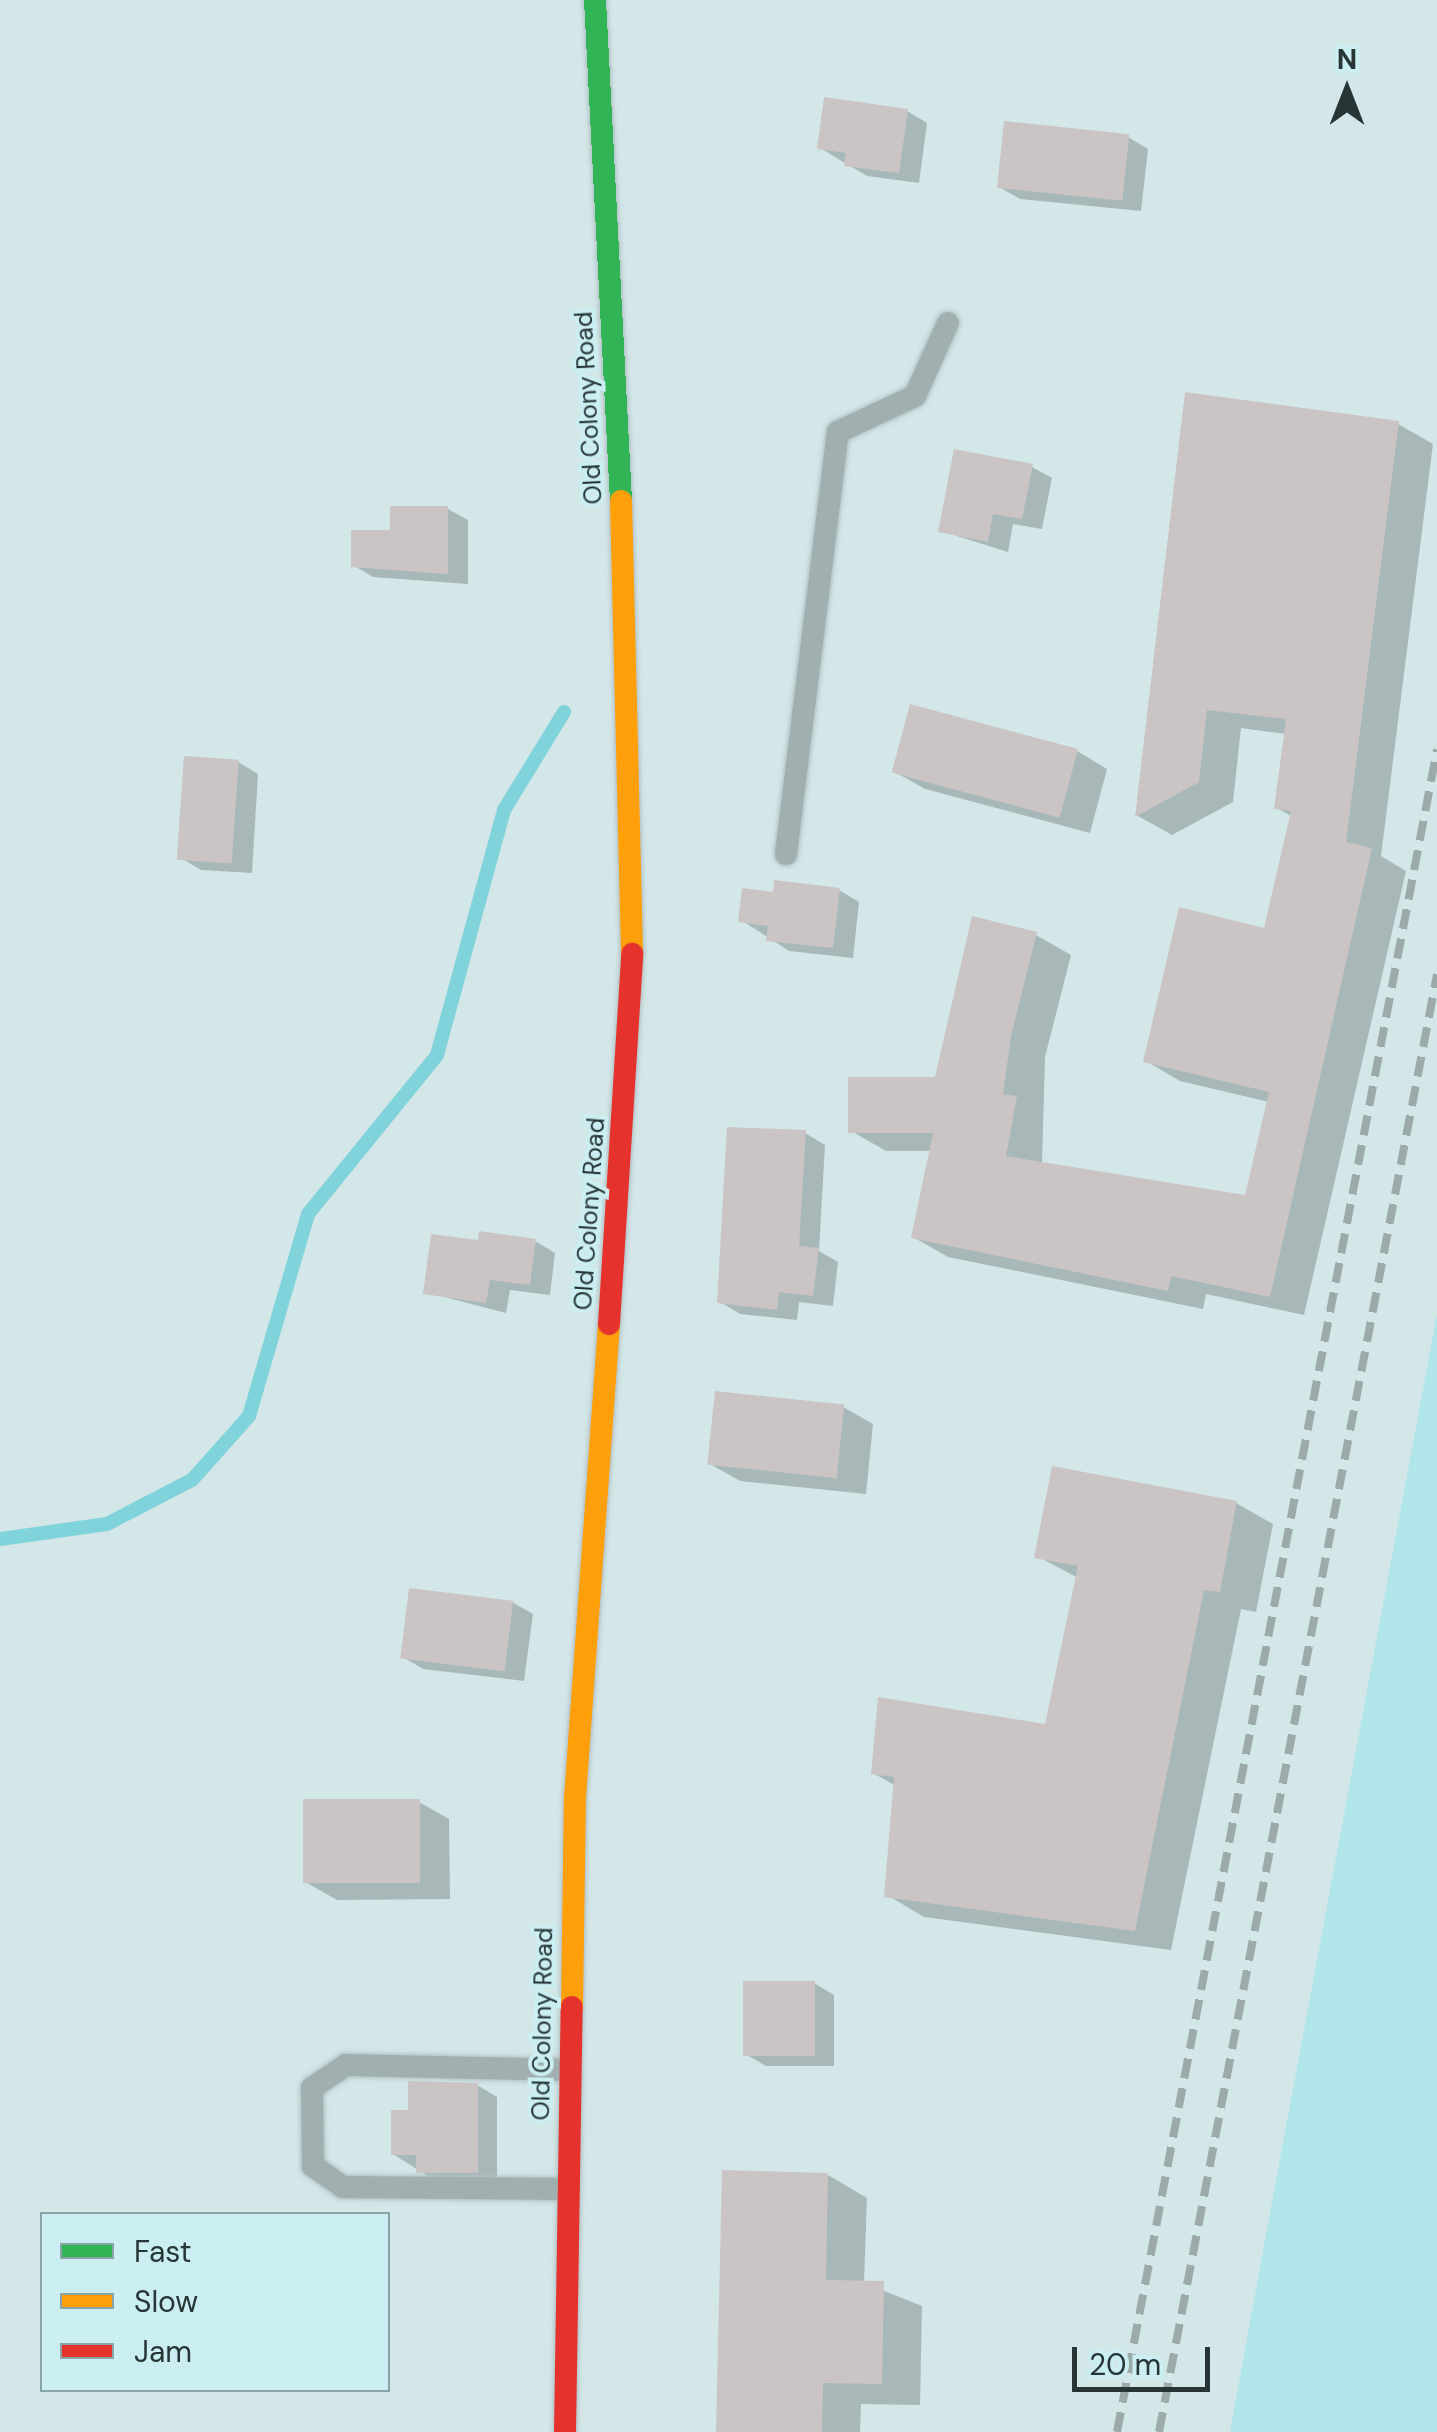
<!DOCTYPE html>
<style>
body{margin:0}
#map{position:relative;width:1437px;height:2432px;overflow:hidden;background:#d3e6e8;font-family:"DM Sans",sans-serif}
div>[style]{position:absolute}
.green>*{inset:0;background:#b0e5ea}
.shadow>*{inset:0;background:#0003}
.stream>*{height:14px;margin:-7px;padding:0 7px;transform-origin:7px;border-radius:7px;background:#80d3da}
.building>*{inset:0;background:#cbc4c4;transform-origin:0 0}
.roads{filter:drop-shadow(0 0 2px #b2c1c3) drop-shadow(0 0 2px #b2c1c3)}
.lane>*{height:22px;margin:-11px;padding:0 11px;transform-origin:11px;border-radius:11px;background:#a0b0b1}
.fast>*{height:22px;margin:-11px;padding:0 11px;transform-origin:11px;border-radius:11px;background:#30b455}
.slow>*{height:22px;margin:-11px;padding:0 11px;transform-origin:11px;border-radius:11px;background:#ff9f0a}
.jam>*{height:22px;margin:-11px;padding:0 11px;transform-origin:11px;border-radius:11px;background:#e5322d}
.rail>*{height:8px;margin-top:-4px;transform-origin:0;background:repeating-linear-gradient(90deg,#9caaaa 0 20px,transparent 0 30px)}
span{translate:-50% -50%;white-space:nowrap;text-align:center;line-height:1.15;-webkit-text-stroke:8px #caeef1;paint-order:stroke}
.street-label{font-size:25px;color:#273536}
.legend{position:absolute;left:40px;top:2212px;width:350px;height:180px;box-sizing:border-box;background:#caeef1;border:2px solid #89a4a6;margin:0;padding:12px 18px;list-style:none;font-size:30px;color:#273536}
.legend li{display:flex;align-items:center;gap:20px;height:50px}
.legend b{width:50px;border:2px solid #89a4a6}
.north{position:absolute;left:1297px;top:40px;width:100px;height:100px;-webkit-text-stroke:8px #caeef1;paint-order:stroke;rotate:0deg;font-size:28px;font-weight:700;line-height:40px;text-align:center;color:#273536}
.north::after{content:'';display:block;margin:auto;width:35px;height:45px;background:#273536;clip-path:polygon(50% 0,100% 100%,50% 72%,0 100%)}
.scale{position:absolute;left:1072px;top:2347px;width:138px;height:45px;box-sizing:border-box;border:5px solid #273536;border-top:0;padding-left:12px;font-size:30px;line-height:35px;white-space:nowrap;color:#273536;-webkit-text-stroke:8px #caeef1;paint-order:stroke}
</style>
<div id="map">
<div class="green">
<div style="clip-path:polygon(1437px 1314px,1437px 2432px,1230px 2432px,1265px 2240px)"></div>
</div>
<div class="shadow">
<div style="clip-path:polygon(907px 111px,927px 123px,919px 183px,867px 176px,820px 148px)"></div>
<div style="clip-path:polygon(1128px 137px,1148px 149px,1141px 211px,1020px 199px,999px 187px)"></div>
<div style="clip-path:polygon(1188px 395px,1398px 424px,1433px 444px,1381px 856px,1406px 871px,1304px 1315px,1206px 1294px,1203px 1309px,948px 1257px,913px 1237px,931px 1151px,886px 1151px,851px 1131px,937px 1079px,1036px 935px,1071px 955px,1045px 1057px,1042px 1164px,1247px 1198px,1269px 1102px,1180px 1081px,1146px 1061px,1265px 931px,1293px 817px,1277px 808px,1286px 734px,1241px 728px,1233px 802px,1172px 835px,1138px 816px)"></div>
<div style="clip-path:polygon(1032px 467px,1052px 478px,1042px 529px,1013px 524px,1008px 552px,941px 531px)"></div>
<div style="clip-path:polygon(448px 509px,468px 520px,468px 584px,373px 577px,353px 565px,393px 532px)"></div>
<div style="clip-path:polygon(1077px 751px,1107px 769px,1090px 833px,925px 789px,895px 772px)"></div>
<div style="clip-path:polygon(238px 762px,258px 774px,252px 873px,201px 870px,181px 858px)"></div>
<div style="clip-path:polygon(839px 890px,859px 902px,853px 958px,789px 951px,741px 920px,775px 894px)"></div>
<div style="clip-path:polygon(805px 1133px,825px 1145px,819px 1251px,838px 1262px,833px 1306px,799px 1302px,797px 1320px,740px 1314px,720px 1302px)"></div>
<div style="clip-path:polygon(535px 1241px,555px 1253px,550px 1295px,510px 1290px,506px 1313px,425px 1292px,480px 1243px)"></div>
<div style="clip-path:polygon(843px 1407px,873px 1424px,866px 1494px,740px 1481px,710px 1464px)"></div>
<div style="clip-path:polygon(1236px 1503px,1273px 1524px,1256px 1612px,1241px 1609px,1171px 1950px,924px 1917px,887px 1895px,896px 1786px,873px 1773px,1047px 1727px,1078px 1578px,1037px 1556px)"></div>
<div style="clip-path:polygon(512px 1602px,533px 1614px,524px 1681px,423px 1669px,403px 1657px)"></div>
<div style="clip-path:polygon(419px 1802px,449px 1819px,450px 1899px,337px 1900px,307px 1883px)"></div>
<div style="clip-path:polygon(814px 1983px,834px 1995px,834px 2066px,766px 2066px,745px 2054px)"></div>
<div style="clip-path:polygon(477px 2085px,497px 2097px,497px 2183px,439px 2183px,393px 2154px,410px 2112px)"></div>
<div style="clip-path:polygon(828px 2175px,867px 2198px,864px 2283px,922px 2306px,920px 2405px,861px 2404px,860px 2432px,718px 2432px)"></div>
</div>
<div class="stream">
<div style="left:0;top:1539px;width:108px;rotate:-8deg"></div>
<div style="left:107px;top:1524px;width:96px;rotate:-27.4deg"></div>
<div style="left:192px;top:1480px;width:86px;rotate:-48.3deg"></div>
<div style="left:249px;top:1416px;width:210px;rotate:-73.7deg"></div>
<div style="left:308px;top:1214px;width:205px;rotate:-50.9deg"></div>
<div style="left:437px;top:1055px;width:254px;rotate:-74.7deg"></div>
<div style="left:504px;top:810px;width:115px;rotate:-58.5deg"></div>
</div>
<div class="building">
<div style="clip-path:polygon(824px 97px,908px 109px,899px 173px,844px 166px,846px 153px,817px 149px)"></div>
<div style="left:1004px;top:121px;width:126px;height:67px;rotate:6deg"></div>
<div style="clip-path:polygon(1185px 392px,1399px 421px,1346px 842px,1372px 848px,1270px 1297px,1171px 1276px,1168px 1291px,911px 1238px,933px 1133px,848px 1133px,848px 1077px,935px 1077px,972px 916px,1037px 932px,1011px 1036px,1003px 1094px,1017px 1096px,1006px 1156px,1245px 1195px,1269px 1092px,1143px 1062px,1179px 907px,1264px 928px,1291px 811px,1274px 809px,1286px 719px,1207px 710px,1199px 782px,1135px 817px)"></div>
<div style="clip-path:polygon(954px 449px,1033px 464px,1022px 519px,993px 514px,988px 542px,938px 532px)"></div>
<div style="clip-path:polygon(390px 506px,448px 506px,448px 574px,351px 567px,351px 530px,390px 530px)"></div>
<div style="left:910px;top:704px;width:174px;height:71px;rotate:15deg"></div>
<div style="left:184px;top:756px;width:55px;height:104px;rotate:4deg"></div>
<div style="clip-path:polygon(774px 880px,840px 888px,833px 948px,766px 941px,768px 926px,738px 922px,742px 888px,773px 892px)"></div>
<div style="clip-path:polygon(727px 1127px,806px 1130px,799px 1246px,819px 1248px,813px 1296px,779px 1292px,777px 1310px,717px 1303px)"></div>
<div style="clip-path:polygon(479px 1231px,536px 1239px,530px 1285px,490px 1280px,486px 1303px,423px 1294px,431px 1234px,478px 1240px)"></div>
<div style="left:715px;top:1391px;width:130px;height:74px;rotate:6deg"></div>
<div style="clip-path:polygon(1052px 1466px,1237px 1501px,1220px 1592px,1204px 1590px,1135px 1931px,884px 1897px,894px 1777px,871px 1774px,878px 1697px,1045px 1724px,1078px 1566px,1034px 1558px)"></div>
<div style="left:409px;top:1588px;width:105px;height:71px;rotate:7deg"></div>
<div style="left:420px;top:1799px;width:84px;height:117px;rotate:90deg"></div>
<div style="left:743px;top:1981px;width:72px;height:75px"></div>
<div style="clip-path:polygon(408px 2081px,478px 2083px,478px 2173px,416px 2173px,416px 2155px,391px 2155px,391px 2110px,408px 2110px)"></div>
<div style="clip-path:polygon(722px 2170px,828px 2173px,826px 2280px,884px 2281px,882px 2384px,823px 2383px,822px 2432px,716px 2432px)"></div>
</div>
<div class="roads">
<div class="lane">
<div style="left:786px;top:854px;width:425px;rotate:-83deg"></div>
<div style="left:838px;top:432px;width:85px;rotate:-25.1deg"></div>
<div style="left:915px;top:396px;width:80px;rotate:-65.7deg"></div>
<div style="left:568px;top:2189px;width:225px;rotate:-179.5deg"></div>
<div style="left:343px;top:2187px;width:37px;rotate:-145deg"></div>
<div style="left:313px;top:2166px;width:78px;rotate:-90.7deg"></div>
<div style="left:312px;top:2088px;width:41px;rotate:-34.1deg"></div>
<div style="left:346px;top:2065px;width:224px;rotate:1.3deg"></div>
</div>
<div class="fast">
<div style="left:595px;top:0;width:502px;rotate:87.03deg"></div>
</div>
<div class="slow">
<div style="left:621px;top:501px;width:453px;rotate:88.6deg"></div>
<div style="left:572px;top:2007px;width:209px;rotate:-89.2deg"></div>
<div style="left:575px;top:1798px;width:475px;rotate:-85.9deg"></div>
</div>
<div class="jam">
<div style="left:609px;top:1324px;width:371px;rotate:-86.4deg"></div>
<div style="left:565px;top:2432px;width:425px;rotate:-89.1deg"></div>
</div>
</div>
<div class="rail">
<div style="left:1117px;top:2432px;width:1713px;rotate:-79.23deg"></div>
<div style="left:1159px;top:2432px;width:1484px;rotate:-79.2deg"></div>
</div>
<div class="street-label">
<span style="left:589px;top:408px;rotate:-93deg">Old Colony Road</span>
<span style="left:590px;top:1214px;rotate:-86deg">Old Colony Road</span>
<span style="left:543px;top:2024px;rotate:-89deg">Old Colony Road</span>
</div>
<ul class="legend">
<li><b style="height:12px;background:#30b455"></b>Fast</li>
<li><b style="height:12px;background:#ff9f0a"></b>Slow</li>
<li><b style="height:12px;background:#e5322d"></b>Jam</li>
</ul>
<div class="north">N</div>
<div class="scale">20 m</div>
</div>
